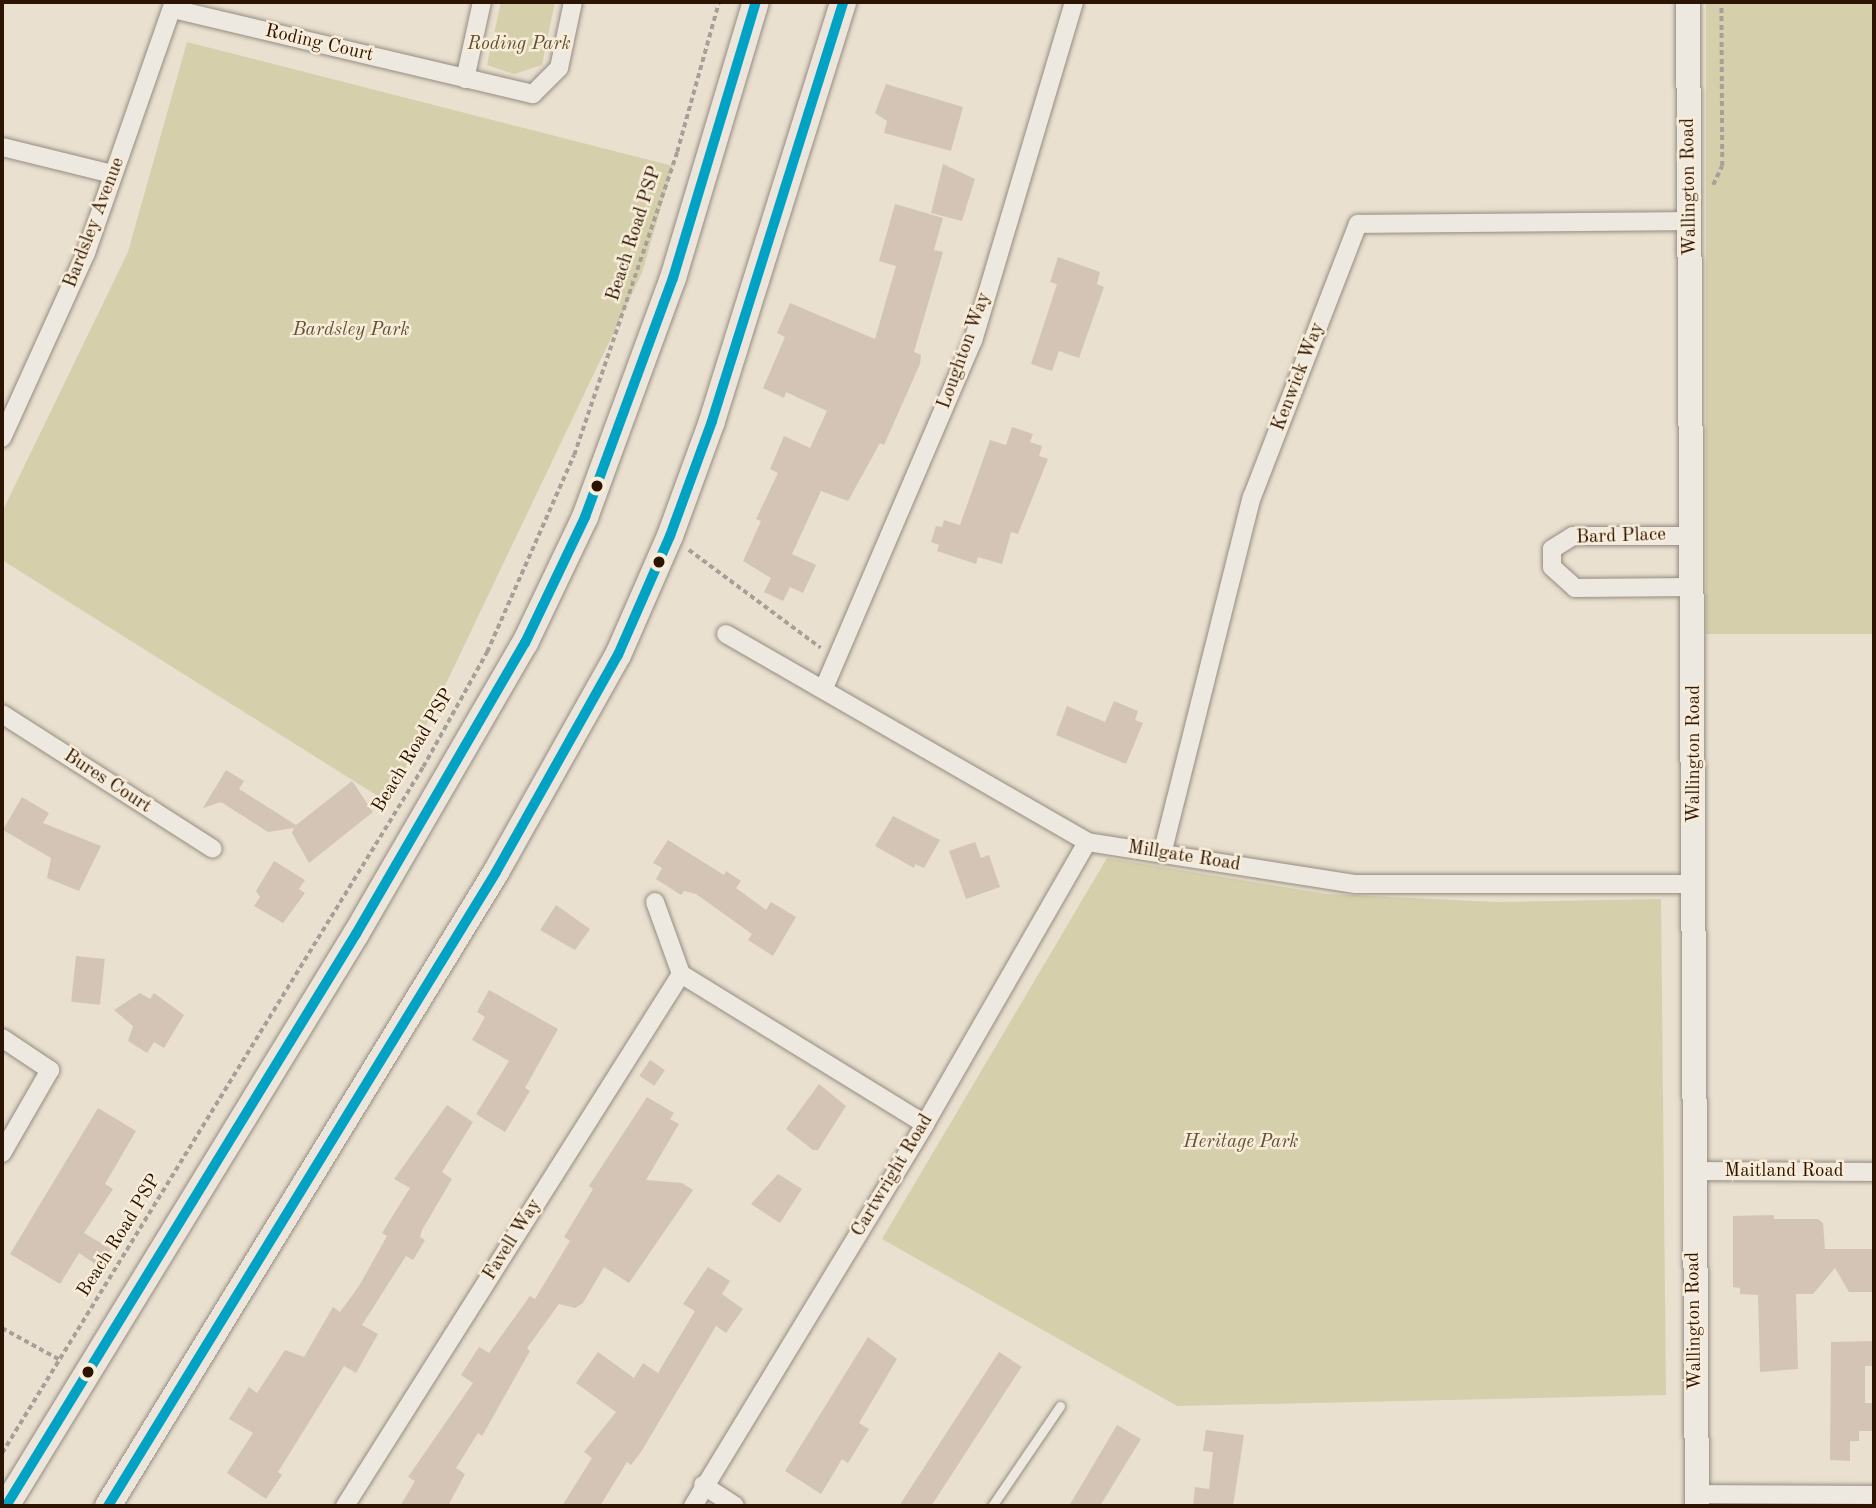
<!DOCTYPE html>
<style>
body{margin:0}
#map{position:relative;width:1876px;height:1508px;overflow:hidden;background:#eae0cf;font-family:"Old Standard TT",serif}
div>[style]{position:absolute}
.green>*{inset:0;background:#d5cfac;transform-origin:0 0}
.building>*{inset:0;background:#d3c4b6;transform-origin:0 0}
.path>*{height:3.5px;margin-top:-1.75px;transform-origin:0;background:repeating-linear-gradient(90deg,#a7a099 0 5px,transparent 0 8.5px)}
.roads{filter:drop-shadow(0 0 2px #958c81) drop-shadow(0 0 2px #958c81)}
.lane>*{height:9px;margin:-4.5px;padding:0 4.5px;transform-origin:4.5px;border-radius:4.5px;background:#ede8e0}
.street>*{height:18px;margin:-9px;padding:0 9px;transform-origin:9px;border-radius:9px;background:#ede8e0}
.secondary>*{height:24px;margin:-12px;padding:0 12px;transform-origin:12px;border-radius:12px;background:#ede8e0}
.primary>*{height:26px;margin:-13px;padding:0 13px;transform-origin:13px;border-radius:13px;background:#ebe5db}
.bus-1>*{height:10px;margin:-5px;padding:0 5px;transform-origin:5px;border-radius:5px;background:#02a2c4}
.dots>*{width:19px;height:19px;translate:-50% -50%;box-sizing:border-box;border:4px solid #f8edd9;border-radius:50%}
span{translate:-50% -50%;white-space:nowrap;text-align:center;line-height:1.15;-webkit-text-stroke:5px #f8edd9;paint-order:stroke}
.street-label{font-size:19px;color:#2d1301}
.park-label{font-size:19px;color:#625033;font-style:italic}
.frame{position:absolute;inset:0;border:4px solid #2d1301;pointer-events:none}
</style>
<div id="map">
<div class="green">
<div style="clip-path:polygon(501px 2px,555px 2px,542px 65px,514px 74px,487px 65px)"></div>
<div style="left:1706px;top:2px;width:168px;height:632px"></div>
<div style="clip-path:polygon(187px 42px,673px 166px,642px 273px,389px 803px,2px 560px,2px 512px,128px 252px)"></div>
<div style="clip-path:polygon(1107px 858px,1327px 894px,1498px 902px,1661px 899px,1666px 1395px,1177px 1406px,882px 1239px)"></div>
</div>
<div class="building">
<div style="clip-path:polygon(886px 84px,963px 107px,951px 151px,884px 133px,887px 121px,875px 113px)"></div>
<div style="clip-path:polygon(943px 164px,975px 179px,962px 221px,931px 213px)"></div>
<div style="clip-path:polygon(895px 204px,943px 218px,934px 250px,943px 252px,914px 352px,921px 355px,920px 364px,884px 445px,880px 443px,848px 501px,821px 491px,792px 554px,816px 565px,803px 593px,790px 587px,783px 601px,764px 592px,771px 578px,743px 561px,761px 521px,756px 519px,778px 473px,770px 469px,784px 436px,810px 448px,827px 411px,786px 392px,784px 398px,763px 388px,785px 337px,777px 333px,790px 303px,875px 339px,896px 266px,879px 261px)"></div>
<div style="clip-path:polygon(1058px 257px,1100px 272px,1097px 284px,1104px 287px,1079px 358px,1059px 351px,1052px 371px,1031px 364px,1057px 284px,1050px 282px)"></div>
<div style="clip-path:polygon(1012px 427px,1033px 434px,1030px 442px,1042px 446px,1039px 456px,1048px 459px,1018px 534px,1011px 532px,1002px 564px,978px 557px,976px 564px,937px 551px,939px 545px,931px 542px,936px 526px,942px 527px,944px 520px,960px 525px,990px 440px,1006px 445px)"></div>
<div style="clip-path:polygon(1114px 701px,1138px 711px,1135px 720px,1143px 723px,1126px 764px,1056px 735px,1067px 706px,1105px 722px)"></div>
<div style="clip-path:polygon(226px 770px,244px 781px,239px 789px,296px 825px,352px 781px,373px 812px,309px 863px,292px 833px,294px 828px,268px 832px,221px 802px,203px 808px)"></div>
<div style="clip-path:polygon(22px 797px,49px 813px,43px 823px,101px 846px,79px 891px,47px 878px,51px 858px,3px 830px)"></div>
<div style="clip-path:polygon(893px 816px,940px 840px,924px 868px,915px 864px,914px 868px,875px 846px)"></div>
<div style="clip-path:polygon(668px 840px,724px 875px,726px 871px,741px 881px,736px 888px,766px 910px,771px 902px,796px 917px,773px 956px,748px 940px,752px 934px,696px 894px,684px 891px,681px 895px,656px 879px,662px 868px,653px 863px)"></div>
<div style="clip-path:polygon(975px 842px,981px 858px,989px 855px,1000px 887px,966px 899px,949px 851px)"></div>
<div style="clip-path:polygon(274px 861px,305px 880px,299px 889px,305px 893px,283px 923px,254px 906px,260px 897px,256px 891px)"></div>
<div style="clip-path:polygon(556px 905px,590px 929px,575px 950px,540px 930px)"></div>
<div style="left:76px;top:956px;width:29px;height:46px;rotate:6deg"></div>
<div style="clip-path:polygon(489px 990px,558px 1029px,525px 1088px,530px 1091px,505px 1132px,476px 1114px,509px 1061px,472px 1040px,485px 1017px,477px 1012px)"></div>
<div style="clip-path:polygon(140px 993px,150px 999px,154px 993px,184px 1015px,164px 1048px,154px 1042px,147px 1053px,128px 1041px,133px 1026px,114px 1010px)"></div>
<div style="left:650px;top:1060px;width:18px;height:19px;rotate:34deg"></div>
<div style="clip-path:polygon(819px 1084px,846px 1106px,818px 1150px,813px 1150px,786px 1129px)"></div>
<div style="clip-path:polygon(647px 1097px,674px 1113px,670px 1119px,679px 1124px,646px 1180px,682px 1183px,693px 1190px,629px 1283px,604px 1267px,583px 1303px,575px 1308px,559px 1304px,527px 1348px,530px 1351px,490px 1422px,482px 1436px,478px 1433px,456px 1468px,465px 1474px,448px 1506px,400px 1506px,415px 1481px,408px 1477px,473px 1383px,461px 1375px,479px 1347px,489px 1353px,530px 1296px,535px 1299px,570px 1241px,564px 1237px,593px 1189px,589px 1186px)"></div>
<div style="clip-path:polygon(447px 1105px,473px 1122px,442px 1172px,452px 1179px,422px 1230px,420px 1237px,425px 1240px,413px 1260px,406px 1256px,362px 1325px,378px 1334px,356px 1373px,344px 1366px,278px 1472px,282px 1475px,266px 1499px,227px 1473px,253px 1433px,229px 1419px,249px 1387px,257px 1393px,285px 1350px,304px 1357px,333px 1307px,340px 1312px,359px 1286px,387px 1236px,382px 1233px,410px 1188px,394px 1179px)"></div>
<div style="clip-path:polygon(98px 1108px,136px 1131px,105px 1184px,113px 1189px,84px 1233px,111px 1249px,100px 1267px,79px 1253px,60px 1284px,10px 1254px)"></div>
<div style="clip-path:polygon(778px 1174px,802px 1189px,780px 1223px,751px 1204px)"></div>
<div style="clip-path:polygon(1774px 1215px,1774px 1219px,1818px 1219px,1823px 1223px,1825px 1249px,1874px 1249px,1874px 1292px,1849px 1292px,1835px 1268px,1813px 1294px,1796px 1294px,1798px 1369px,1760px 1372px,1758px 1295px,1740px 1294px,1740px 1288px,1733px 1287px,1733px 1216px)"></div>
<div style="clip-path:polygon(708px 1267px,730px 1281px,722px 1294px,743px 1309px,726px 1333px,716px 1326px,641px 1452px,631px 1465px,627px 1462px,600px 1506px,562px 1506px,592px 1458px,584px 1452px,616px 1412px,576px 1383px,598px 1352px,634px 1378px,643px 1363px,658px 1373px,695px 1311px,683px 1304px)"></div>
<div style="clip-path:polygon(868px 1337px,897px 1359px,859px 1423px,869px 1429px,848px 1463px,842px 1459px,821px 1494px,785px 1471px)"></div>
<div style="clip-path:polygon(1874px 1341px,1874px 1366px,1865px 1366px,1865px 1403px,1874px 1403px,1874px 1431px,1859px 1431px,1859px 1441px,1850px 1441px,1850px 1461px,1830px 1460px,1831px 1342px)"></div>
<div style="left:999px;top:1352px;width:27px;height:181px;rotate:33deg"></div>
<div style="clip-path:polygon(1117px 1425px,1141px 1439px,1100px 1506px,1069px 1506px)"></div>
<div style="clip-path:polygon(1206px 1430px,1244px 1435px,1233px 1506px,1193px 1506px,1195px 1487px,1209px 1489px,1213px 1452px,1203px 1451px)"></div>
</div>
<div class="path">
<div style="left:1713px;top:185px;width:21px;rotate:-65deg"></div>
<div style="left:1722px;top:166px;width:164px;rotate:-90.3deg"></div>
<div style="left:689px;top:550px;width:164px;rotate:36.6deg"></div>
<div style="left:2px;top:1328px;width:66px;rotate:28.9deg"></div>
<div style="left:2px;top:1453px;width:805px;rotate:-58.46deg"></div>
<div style="left:423px;top:767px;width:132px;rotate:-60.9deg"></div>
<div style="left:487px;top:652px;width:215px;rotate:-66.2deg"></div>
<div style="left:574px;top:455px;width:320px;rotate:-71.2deg"></div>
<div style="left:677px;top:152px;width:156px;rotate:-74.4deg"></div>
</div>
<div class="roads">
<div class="lane">
<div style="left:992px;top:1506px;width:121px;rotate:-55.8deg"></div>
</div>
<div class="street">
<div style="left:173px;top:9px;width:370px;rotate:13.3deg"></div>
<div style="left:533px;top:94px;width:37px;rotate:-45deg"></div>
<div style="left:559px;top:68px;width:67px;rotate:-78deg"></div>
<div style="left:465px;top:79px;width:79px;rotate:-77.6deg"></div>
<div style="left:2px;top:147px;width:114px;rotate:13.7deg"></div>
<div style="left:2px;top:438px;width:203px;rotate:-65.6deg"></div>
<div style="left:86px;top:253px;width:266px;rotate:-70.7deg"></div>
<div style="left:1693px;top:536px;width:120px;rotate:180deg"></div>
<div style="left:1573px;top:536px;width:25px;rotate:148deg"></div>
<div style="left:1552px;top:549px;width:18px;rotate:90deg"></div>
<div style="left:1552px;top:567px;width:31px;rotate:42deg"></div>
<div style="left:1575px;top:588px;width:119px;rotate:-0.5deg"></div>
<div style="left:726px;top:634px;width:417px;rotate:29.9deg"></div>
<div style="left:1087px;top:842px;width:271px;rotate:8.9deg"></div>
<div style="left:1355px;top:884px;width:341px"></div>
<div style="left:824px;top:688px;width:378px;rotate:-66.8deg"></div>
<div style="left:973px;top:341px;width:354px;rotate:-73.4deg"></div>
<div style="left:2px;top:714px;width:250px;rotate:32.6deg"></div>
<div style="left:1162px;top:854px;width:368px;rotate:-75.9deg"></div>
<div style="left:1252px;top:497px;width:293px;rotate:-68.8deg"></div>
<div style="left:1358px;top:224px;width:332px;rotate:-0.5deg"></div>
<div style="left:655px;top:902px;width:77px;rotate:70.1deg"></div>
<div style="left:2px;top:1038px;width:58px;rotate:33.7deg"></div>
<div style="left:50px;top:1070px;width:96px;rotate:120deg"></div>
<div style="left:1694px;top:1171px;width:180px;rotate:0.3deg"></div>
<div style="left:703px;top:1485px;width:38px;rotate:33deg"></div>
<div style="left:1697px;top:1494px;width:177px;rotate:0.3deg"></div>
<div style="left:345px;top:1506px;width:629px;rotate:-57.72deg"></div>
<div style="left:681px;top:974px;width:286px;rotate:31.6deg"></div>
<div style="left:693px;top:1506px;width:447px;rotate:-58.7deg"></div>
<div style="left:925px;top:1124px;width:325px;rotate:-60.1deg"></div>
</div>
<div class="secondary">
<div style="left:1688px;top:2px;width:1504px;rotate:89.66deg"></div>
</div>
<div class="primary">
<div style="left:6px;top:1506px;width:671px;rotate:-58.54deg"></div>
<div style="left:356px;top:934px;width:337px;rotate:-59.9deg"></div>
<div style="left:525px;top:643px;width:140px;rotate:-64.5deg"></div>
<div style="left:585px;top:517px;width:255px;rotate:-69.8deg"></div>
<div style="left:673px;top:278px;width:288px;rotate:-73.3deg"></div>
<div style="left:108px;top:1506px;width:743px;rotate:-58.53deg"></div>
<div style="left:496px;top:872px;width:249px;rotate:-60.7deg"></div>
<div style="left:618px;top:655px;width:130px;rotate:-66.4deg"></div>
<div style="left:670px;top:536px;width:122px;rotate:-69.9deg"></div>
<div style="left:712px;top:421px;width:439px;rotate:-72.6deg"></div>
</div>
</div>
<div class="bus-1">
<div style="left:6px;top:1506px;width:671px;rotate:-58.54deg"></div>
<div style="left:356px;top:934px;width:337px;rotate:-59.9deg"></div>
<div style="left:525px;top:643px;width:140px;rotate:-64.5deg"></div>
<div style="left:585px;top:517px;width:255px;rotate:-69.8deg"></div>
<div style="left:673px;top:278px;width:288px;rotate:-73.3deg"></div>
<div style="left:108px;top:1506px;width:743px;rotate:-58.53deg"></div>
<div style="left:496px;top:872px;width:249px;rotate:-60.7deg"></div>
<div style="left:618px;top:655px;width:130px;rotate:-66.4deg"></div>
<div style="left:670px;top:536px;width:122px;rotate:-69.9deg"></div>
<div style="left:712px;top:421px;width:439px;rotate:-72.6deg"></div>
</div>
<div class="dots">
<div style="left:597px;top:486px;background:#2d1301"></div>
<div style="left:659px;top:562px;background:#2d1301"></div>
<div style="left:88px;top:1372px;background:#2d1301"></div>
</div>
<div class="street-label">
<span style="left:319px;top:44px;rotate:13deg">Roding Court</span>
<span style="left:1690px;top:187px;rotate:-91deg">Wallington Road</span>
<span style="left:95px;top:223px;rotate:-69deg">Bardsley Avenue</span>
<span style="left:635px;top:234px;rotate:-72deg">Beach Road PSP</span>
<span style="left:965px;top:351px;rotate:-70deg">Loughton Way</span>
<span style="left:1299px;top:377px;rotate:-69deg">Kenwick Way</span>
<span style="left:1621px;top:537px;rotate:-2deg">Bard Place</span>
<span style="left:414px;top:751px;rotate:-59deg">Beach Road PSP</span>
<span style="left:1695px;top:754px;rotate:-90deg">Wallington Road</span>
<span style="left:107px;top:782px;rotate:33deg">Bures Court</span>
<span style="left:1184px;top:857px;rotate:9deg">Millgate Road</span>
<span style="left:1784px;top:1172px">Maitland Road</span>
<span style="left:893px;top:1176px;rotate:-59deg">Cartwright Road</span>
<span style="left:120px;top:1236px;rotate:-58deg">Beach Road PSP</span>
<span style="left:513px;top:1240px;rotate:-58deg">Favell Way</span>
<span style="left:1695px;top:1321px;rotate:-91deg">Wallington Road</span>
</div>
<div class="park-label">
<span style="left:519px;top:45px">Roding Park</span>
<span style="left:351px;top:331px">Bardsley Park</span>
<span style="left:1241px;top:1143px">Heritage Park</span>
</div>
<div class="frame"></div>
</div>
